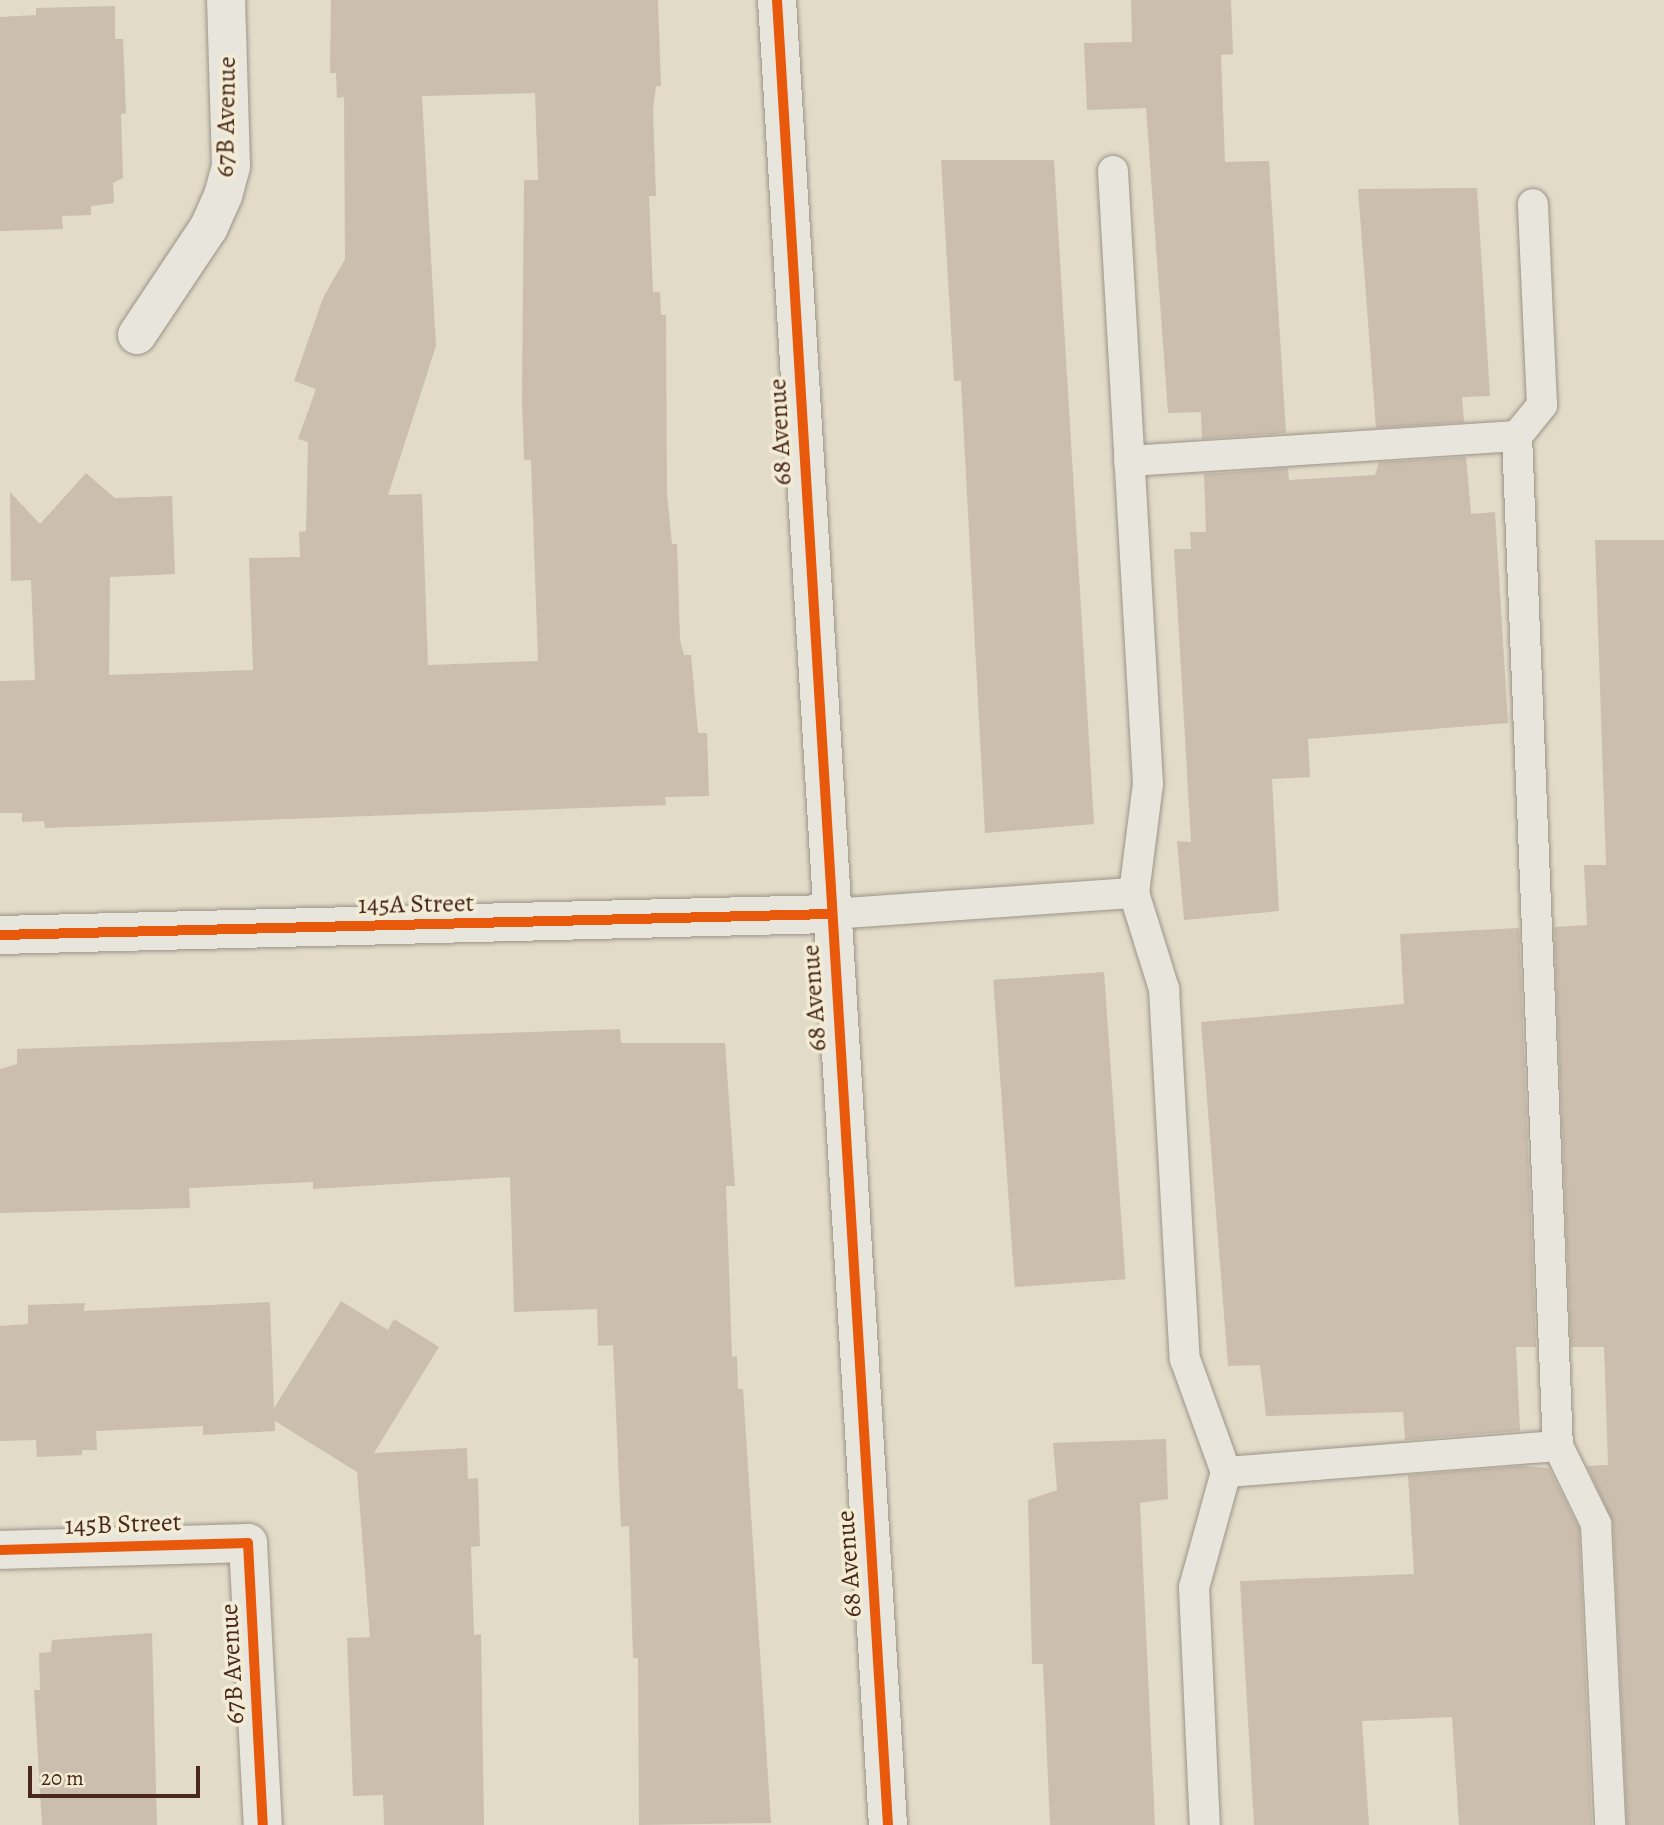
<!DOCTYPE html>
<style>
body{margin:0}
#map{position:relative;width:1664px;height:1825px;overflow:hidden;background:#e2dbc8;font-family:Alegreya,serif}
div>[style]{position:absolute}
.building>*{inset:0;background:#cbbeae;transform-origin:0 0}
.roads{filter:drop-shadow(0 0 2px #9c9488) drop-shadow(0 0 2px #9c9488)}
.service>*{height:30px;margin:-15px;padding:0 15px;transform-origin:15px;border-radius:15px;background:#e8e5dc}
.minor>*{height:38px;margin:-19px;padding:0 19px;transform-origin:19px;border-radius:19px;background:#e8e5dc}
.tertiary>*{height:38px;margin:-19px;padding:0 19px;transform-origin:19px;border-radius:19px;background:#e8e5dc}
.cycleway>*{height:10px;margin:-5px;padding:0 5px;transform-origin:5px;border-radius:5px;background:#e8590c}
span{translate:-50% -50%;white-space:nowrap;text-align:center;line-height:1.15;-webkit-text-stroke:7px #f3ecd5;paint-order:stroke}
.street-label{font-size:26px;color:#49271b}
.scale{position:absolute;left:28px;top:1766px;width:172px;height:32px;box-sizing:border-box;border:4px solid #49271b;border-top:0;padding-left:9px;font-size:21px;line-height:24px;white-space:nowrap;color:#49271b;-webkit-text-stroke:5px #f3ecd5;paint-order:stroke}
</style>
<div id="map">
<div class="building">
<div style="clip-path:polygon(evenodd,331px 0,658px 0,661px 86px,656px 86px,653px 110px,656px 196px,649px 196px,653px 292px,660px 292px,661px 315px,666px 315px,667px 494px,672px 544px,677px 544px,680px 640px,684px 655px,691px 655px,698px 733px,707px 733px,709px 796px,665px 797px,666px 805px,45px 828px,44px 821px,22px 822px,22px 813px,0 813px,0 681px,35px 680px,31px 580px,11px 581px,10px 492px,40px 524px,86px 473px,115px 498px,172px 496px,175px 574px,110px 577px,109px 675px,253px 670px,249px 558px,300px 557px,299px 532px,306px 531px,308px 442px,298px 439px,316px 389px,294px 381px,323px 298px,345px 259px,344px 97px,337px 98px,336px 73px,330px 73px,331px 0,535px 93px,538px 180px,524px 180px,522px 399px,524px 460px,531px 460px,538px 661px,428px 665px,422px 494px,388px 495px,436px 346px,422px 96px,535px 93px)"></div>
<div style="clip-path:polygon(1131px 0,1231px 0,1233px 54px,1221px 55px,1225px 162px,1269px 161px,1286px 433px,1202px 439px,1201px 412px,1168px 413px,1146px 108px,1087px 110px,1084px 43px,1132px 42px)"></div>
<div style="clip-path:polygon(115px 6px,115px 39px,123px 39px,126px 113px,121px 114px,123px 178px,113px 183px,114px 203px,91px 206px,91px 215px,62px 216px,63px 229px,0 231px,0 17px,36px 15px,36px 8px)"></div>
<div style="clip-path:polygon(941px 160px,1054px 160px,1094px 824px,985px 833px,961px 381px,954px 381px)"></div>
<div style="clip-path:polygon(1477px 188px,1490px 396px,1462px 397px,1464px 422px,1376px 428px,1358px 189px)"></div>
<div style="clip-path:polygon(1466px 457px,1471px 514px,1495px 512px,1508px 723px,1308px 739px,1310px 777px,1272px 779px,1279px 911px,1184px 920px,1177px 841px,1191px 842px,1174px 549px,1191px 549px,1190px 532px,1206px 532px,1204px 474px,1288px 468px,1289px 480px,1375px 475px,1379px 462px)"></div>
<div style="clip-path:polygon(1595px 540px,1664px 540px,1664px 1825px,1627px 1825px,1613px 1523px,1587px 1466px,1608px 1465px,1604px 1347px,1571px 1347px,1554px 927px,1587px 925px,1584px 865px,1606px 865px)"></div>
<div style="clip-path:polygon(1519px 928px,1536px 1347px,1516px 1347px,1520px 1431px,1405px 1440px,1403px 1412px,1266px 1416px,1260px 1365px,1228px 1366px,1201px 1022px,1404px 1004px,1400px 934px)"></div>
<div style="left:1104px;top:972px;width:308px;height:111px;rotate:86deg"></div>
<div style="clip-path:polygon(620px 1029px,621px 1043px,725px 1043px,735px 1186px,726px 1186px,732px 1357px,737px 1356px,738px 1389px,743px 1389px,771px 1823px,639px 1825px,638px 1658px,633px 1658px,629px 1526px,621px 1527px,613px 1345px,598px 1346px,597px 1309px,514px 1312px,510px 1177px,313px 1189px,313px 1182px,189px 1188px,190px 1208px,0 1213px,0 1069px,17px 1064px,17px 1049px)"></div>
<div style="clip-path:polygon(341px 1301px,388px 1330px,394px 1319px,439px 1347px,374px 1453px,467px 1448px,468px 1479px,478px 1478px,480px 1546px,471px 1547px,474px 1635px,481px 1634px,484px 1825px,384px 1825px,383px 1795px,353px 1796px,347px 1638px,370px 1637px,357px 1472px,275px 1421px,275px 1431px,203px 1435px,203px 1426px,96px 1431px,97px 1450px,82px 1450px,82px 1455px,37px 1457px,36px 1440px,0 1441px,0 1326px,28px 1324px,28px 1305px,85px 1303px,84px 1311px,270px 1302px,274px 1408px)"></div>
<div style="clip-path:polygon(1166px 1439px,1168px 1499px,1140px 1503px,1155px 1825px,1050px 1825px,1043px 1664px,1032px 1664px,1028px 1500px,1057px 1490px,1053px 1443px)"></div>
<div style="clip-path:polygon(1522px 1466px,1549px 1468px,1579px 1528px,1592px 1825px,1459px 1825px,1452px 1717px,1362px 1721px,1369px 1825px,1254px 1825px,1240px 1581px,1414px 1574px,1408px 1475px)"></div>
<div style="clip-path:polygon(152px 1633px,157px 1825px,42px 1825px,34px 1690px,40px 1690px,39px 1653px,51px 1652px,52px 1640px)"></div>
</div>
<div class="roads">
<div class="service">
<div style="left:1517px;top:436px;width:40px;rotate:-51deg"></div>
<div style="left:1542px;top:405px;width:201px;rotate:-92.6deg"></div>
<div style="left:1129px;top:461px;width:389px;rotate:-3.7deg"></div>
<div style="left:1517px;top:436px;width:1011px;rotate:87.68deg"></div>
<div style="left:1558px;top:1446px;width:333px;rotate:175.5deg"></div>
<div style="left:1134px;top:893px;width:101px;rotate:72.6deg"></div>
<div style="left:1164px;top:989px;width:371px;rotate:86.8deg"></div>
<div style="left:1185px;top:1359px;width:120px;rotate:70.1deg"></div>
<div style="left:1226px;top:1472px;width:119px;rotate:105.5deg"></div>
<div style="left:1194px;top:1587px;width:238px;rotate:87.4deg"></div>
<div style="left:832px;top:914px;width:303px;rotate:-4deg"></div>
<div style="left:1134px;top:893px;width:110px;rotate:-82.7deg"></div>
<div style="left:1148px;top:784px;width:614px;rotate:-93.27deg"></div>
<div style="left:1558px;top:1446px;width:87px;rotate:64deg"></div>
<div style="left:1596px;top:1524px;width:301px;rotate:87.3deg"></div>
</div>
<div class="minor">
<div style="left:137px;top:335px;width:130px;rotate:-56.3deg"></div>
<div style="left:209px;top:227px;width:34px;rotate:-66deg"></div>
<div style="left:223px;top:196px;width:31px;rotate:-75deg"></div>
<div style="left:231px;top:166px;width:166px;rotate:-91.7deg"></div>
<div style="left:0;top:935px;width:832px;rotate:-1.45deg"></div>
<div style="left:0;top:1550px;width:248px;rotate:-1.6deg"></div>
<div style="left:248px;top:1543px;width:282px;rotate:87deg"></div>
</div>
<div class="tertiary">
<div style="left:777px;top:0;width:1828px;rotate:86.52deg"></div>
</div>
</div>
<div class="cycleway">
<div style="left:777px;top:0;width:1828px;rotate:86.52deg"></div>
<div style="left:0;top:935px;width:832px;rotate:-1.45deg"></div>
<div style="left:0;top:1550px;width:248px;rotate:-1.6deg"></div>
<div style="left:248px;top:1543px;width:282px;rotate:87deg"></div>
</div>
<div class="street-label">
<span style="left:226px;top:117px;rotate:-89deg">67B Avenue</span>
<span style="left:780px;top:432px;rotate:-93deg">68 Avenue</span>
<span style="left:416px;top:904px;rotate:-1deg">145A Street</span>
<span style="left:814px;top:998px;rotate:-94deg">68 Avenue</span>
<span style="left:123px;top:1524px;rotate:-2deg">145B Street</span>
<span style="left:849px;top:1564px;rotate:-94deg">68 Avenue</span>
<span style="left:232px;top:1664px;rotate:-93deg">67B Avenue</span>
</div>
<div class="scale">20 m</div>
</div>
